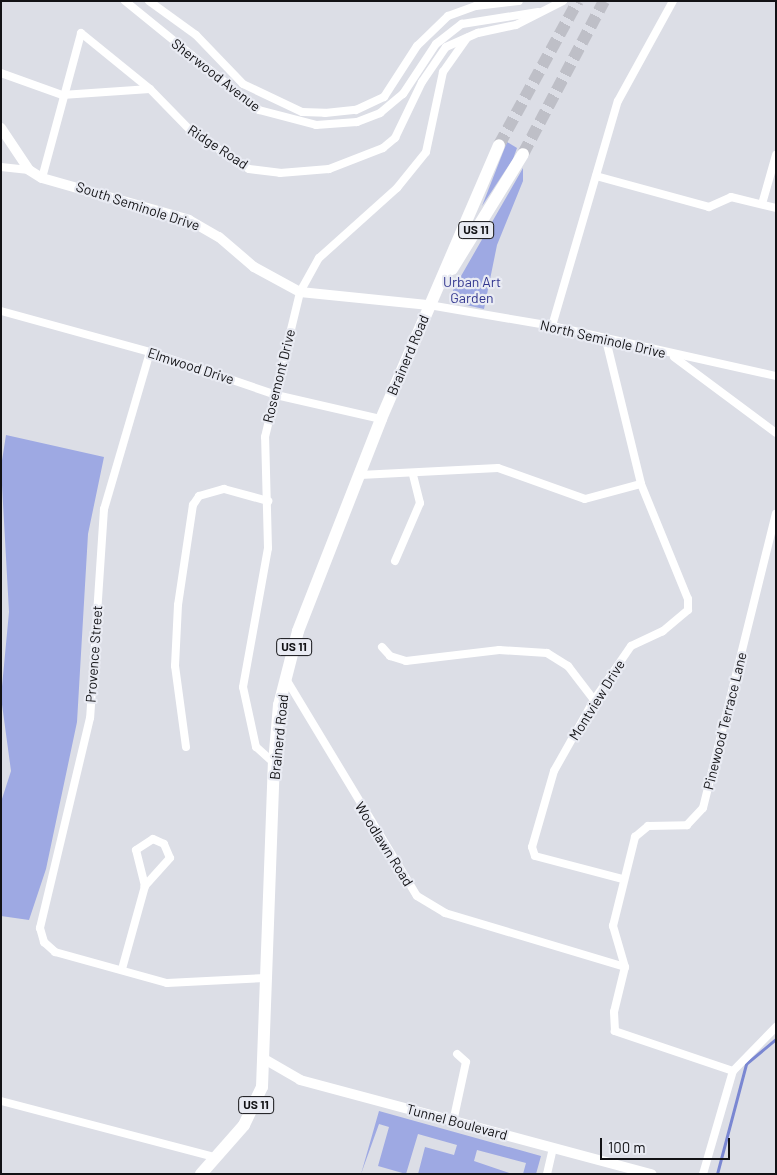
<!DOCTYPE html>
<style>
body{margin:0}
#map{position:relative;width:777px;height:1175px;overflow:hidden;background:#dcdee6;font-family:Barlow,sans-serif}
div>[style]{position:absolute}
.green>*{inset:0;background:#9ea9e3}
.stream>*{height:2.5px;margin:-1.25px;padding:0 1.25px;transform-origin:1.25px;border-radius:1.25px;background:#7a87d2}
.primary-tunnel>*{height:12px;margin-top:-6px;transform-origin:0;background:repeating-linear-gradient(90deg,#bebfc7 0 12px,transparent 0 18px)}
.minor>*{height:8px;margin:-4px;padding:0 4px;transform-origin:4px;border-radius:4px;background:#fff}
.tertiary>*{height:10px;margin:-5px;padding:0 5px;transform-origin:5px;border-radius:5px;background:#fff}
.primary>*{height:12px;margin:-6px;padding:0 6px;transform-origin:6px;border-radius:6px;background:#fff}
span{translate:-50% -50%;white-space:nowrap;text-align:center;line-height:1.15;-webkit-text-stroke:4.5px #e9ebf3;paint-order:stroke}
.shield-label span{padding:1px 4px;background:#e9ebf3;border:1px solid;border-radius:4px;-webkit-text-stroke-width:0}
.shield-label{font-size:12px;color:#121215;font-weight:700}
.street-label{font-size:14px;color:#121215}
.park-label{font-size:14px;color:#32368f}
.frame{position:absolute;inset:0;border:2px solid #121215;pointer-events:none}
.scale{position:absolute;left:600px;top:1138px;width:130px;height:22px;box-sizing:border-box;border:2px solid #121215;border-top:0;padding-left:6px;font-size:15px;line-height:18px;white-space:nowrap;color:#121215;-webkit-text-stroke:4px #e9ebf3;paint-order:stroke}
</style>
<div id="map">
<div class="green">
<div style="clip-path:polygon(507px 142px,517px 148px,513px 159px,482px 206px)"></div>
<div style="clip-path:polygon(523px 168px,523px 181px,497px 245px,484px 309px,457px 303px,453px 290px)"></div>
<div style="clip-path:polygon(6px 435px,104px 457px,88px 534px,77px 722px,46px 869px,29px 920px,1px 916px,1px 802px,11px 771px,1px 697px,9px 612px,1px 467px)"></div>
<div style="clip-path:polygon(379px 1111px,541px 1156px,536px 1174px,523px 1174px,526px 1163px,477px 1150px,474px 1161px,512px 1174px,418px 1174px,425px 1147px,454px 1155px,457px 1145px,418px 1134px,406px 1174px,378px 1166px,389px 1127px,379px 1124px,361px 1174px)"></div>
</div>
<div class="stream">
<div style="left:717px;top:1174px;width:114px;rotate:-75.2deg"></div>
<div style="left:746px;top:1064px;width:39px;rotate:-40deg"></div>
</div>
<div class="primary-tunnel">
<div style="left:499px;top:145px;width:164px;rotate:-61.3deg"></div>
<div style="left:523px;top:154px;width:173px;rotate:-62.1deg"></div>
</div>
<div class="minor">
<div style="left:125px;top:1px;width:173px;rotate:39.1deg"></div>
<div style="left:259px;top:110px;width:59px;rotate:14.7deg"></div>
<div style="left:316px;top:125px;width:41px;rotate:-4.2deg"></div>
<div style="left:357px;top:122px;width:25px;rotate:-21deg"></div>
<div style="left:380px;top:113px;width:30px;rotate:-40deg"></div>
<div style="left:403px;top:94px;width:60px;rotate:-56.6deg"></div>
<div style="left:436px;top:44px;width:33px;rotate:-38deg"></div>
<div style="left:462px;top:24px;width:77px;rotate:-9deg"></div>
<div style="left:149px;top:1px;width:58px;rotate:35.9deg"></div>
<div style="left:196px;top:35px;width:68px;rotate:46.2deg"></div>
<div style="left:243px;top:84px;width:65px;rotate:25.4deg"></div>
<div style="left:302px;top:112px;width:23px;rotate:2deg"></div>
<div style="left:325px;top:113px;width:31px;rotate:-6deg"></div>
<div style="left:356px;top:110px;width:31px;rotate:-25deg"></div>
<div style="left:384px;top:97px;width:61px;rotate:-57.1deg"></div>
<div style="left:417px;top:46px;width:43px;rotate:-44.1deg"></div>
<div style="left:448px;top:16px;width:30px;rotate:-20deg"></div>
<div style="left:476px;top:6px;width:43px;rotate:-6.6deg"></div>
<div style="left:1px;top:73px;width:65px;rotate:19.8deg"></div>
<div style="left:62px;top:95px;width:88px;rotate:-3.9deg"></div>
<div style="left:150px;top:89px;width:59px;rotate:45.7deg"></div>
<div style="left:191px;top:131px;width:69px;rotate:33.2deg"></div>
<div style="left:249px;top:169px;width:31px;rotate:7deg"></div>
<div style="left:280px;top:173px;width:49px;rotate:-4.7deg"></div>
<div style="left:329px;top:169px;width:58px;rotate:-21.3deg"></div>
<div style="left:383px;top:148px;width:16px;rotate:-40deg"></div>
<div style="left:395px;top:138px;width:62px;rotate:-64.3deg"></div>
<div style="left:422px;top:82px;width:42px;rotate:-55.6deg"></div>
<div style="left:446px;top:47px;width:35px;rotate:-24deg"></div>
<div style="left:478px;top:33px;width:39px;rotate:-12deg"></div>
<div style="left:516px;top:25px;width:53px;rotate:-27.1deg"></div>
<div style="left:1px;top:167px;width:28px;rotate:6deg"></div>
<div style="left:596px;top:176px;width:117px;rotate:15.3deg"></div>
<div style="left:709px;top:207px;width:24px;rotate:-24deg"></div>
<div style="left:731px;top:197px;width:46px;rotate:13.7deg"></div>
<div style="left:42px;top:178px;width:150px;rotate:-74.9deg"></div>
<div style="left:81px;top:33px;width:89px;rotate:39.1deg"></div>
<div style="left:762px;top:204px;width:51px;rotate:-74.1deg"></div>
<div style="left:429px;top:305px;width:125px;rotate:9.7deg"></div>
<div style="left:552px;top:326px;width:230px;rotate:12.6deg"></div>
<div style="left:1px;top:311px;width:155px;rotate:15.4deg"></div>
<div style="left:150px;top:352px;width:133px;rotate:18.8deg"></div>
<div style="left:276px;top:395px;width:108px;rotate:12.9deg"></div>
<div style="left:552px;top:326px;width:234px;rotate:-73.7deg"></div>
<div style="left:618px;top:101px;width:114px;rotate:-61.2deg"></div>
<div style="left:606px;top:340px;width:148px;rotate:76.3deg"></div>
<div style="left:641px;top:484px;width:124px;rotate:67.8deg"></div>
<div style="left:688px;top:599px;width:11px;rotate:90deg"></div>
<div style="left:688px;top:610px;width:33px;rotate:140deg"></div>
<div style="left:663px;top:631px;width:35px;rotate:155deg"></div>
<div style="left:631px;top:646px;width:65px;rotate:124.4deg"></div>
<div style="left:594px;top:700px;width:81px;rotate:119.4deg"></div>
<div style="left:554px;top:771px;width:79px;rotate:106.1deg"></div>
<div style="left:532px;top:847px;width:9px;rotate:72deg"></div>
<div style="left:535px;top:856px;width:90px;rotate:14.8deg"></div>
<div style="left:150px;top:352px;width:164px;rotate:106.3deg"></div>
<div style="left:104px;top:509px;width:209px;rotate:93.8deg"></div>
<div style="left:90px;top:718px;width:216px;rotate:103.4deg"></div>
<div style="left:40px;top:928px;width:15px;rotate:74deg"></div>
<div style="left:44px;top:942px;width:15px;rotate:42deg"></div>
<div style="left:55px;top:952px;width:116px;rotate:15.5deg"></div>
<div style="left:167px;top:983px;width:99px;rotate:-2.9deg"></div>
<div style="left:674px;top:357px;width:127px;rotate:36.7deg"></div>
<div style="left:360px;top:475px;width:138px;rotate:-2.9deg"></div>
<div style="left:498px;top:468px;width:92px;rotate:19.6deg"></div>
<div style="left:585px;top:499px;width:58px;rotate:-15deg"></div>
<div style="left:395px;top:561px;width:63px;rotate:-66.7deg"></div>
<div style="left:420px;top:503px;width:30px;rotate:-104deg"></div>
<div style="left:382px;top:647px;width:12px;rotate:48deg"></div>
<div style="left:390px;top:656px;width:17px;rotate:17deg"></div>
<div style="left:406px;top:661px;width:94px;rotate:-6.7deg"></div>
<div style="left:499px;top:650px;width:48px;rotate:3.6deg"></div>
<div style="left:547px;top:653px;width:25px;rotate:32deg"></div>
<div style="left:568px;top:666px;width:43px;rotate:52.6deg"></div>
<div style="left:286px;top:679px;width:253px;rotate:58.9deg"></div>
<div style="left:417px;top:896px;width:33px;rotate:31deg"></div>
<div style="left:445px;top:913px;width:188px;rotate:16.7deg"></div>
<div style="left:186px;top:747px;width:82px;rotate:-97.7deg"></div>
<div style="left:175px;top:666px;width:61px;rotate:-87.2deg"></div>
<div style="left:178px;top:605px;width:101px;rotate:-81.5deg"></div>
<div style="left:193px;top:505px;width:11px;rotate:-56deg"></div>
<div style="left:199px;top:496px;width:26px;rotate:-16deg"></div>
<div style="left:224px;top:489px;width:46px;rotate:15.3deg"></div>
<div style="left:274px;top:763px;width:24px;rotate:-138deg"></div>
<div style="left:256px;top:747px;width:61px;rotate:-102.2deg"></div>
<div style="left:243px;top:687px;width:141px;rotate:-79.8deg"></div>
<div style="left:268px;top:548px;width:111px;rotate:-91.5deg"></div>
<div style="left:265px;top:437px;width:149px;rotate:-76.4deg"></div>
<div style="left:300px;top:292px;width:39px;rotate:-61deg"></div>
<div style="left:319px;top:258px;width:105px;rotate:-41.9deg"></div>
<div style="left:397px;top:188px;width:46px;rotate:-51.1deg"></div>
<div style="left:426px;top:152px;width:82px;rotate:-78deg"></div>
<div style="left:443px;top:72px;width:42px;rotate:-54.8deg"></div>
<div style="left:122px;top:969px;width:86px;rotate:-74.5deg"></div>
<div style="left:145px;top:886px;width:37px;rotate:-104deg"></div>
<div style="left:136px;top:850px;width:20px;rotate:-33deg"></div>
<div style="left:153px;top:839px;width:12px;rotate:24deg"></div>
<div style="left:164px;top:844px;width:15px;rotate:67deg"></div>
<div style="left:170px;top:858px;width:38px;rotate:132deg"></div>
<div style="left:733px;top:1071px;width:125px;rotate:-161.3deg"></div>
<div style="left:615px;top:1031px;width:19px;rotate:-93deg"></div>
<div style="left:614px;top:1012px;width:46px;rotate:-76.3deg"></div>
<div style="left:625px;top:967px;width:43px;rotate:-106.3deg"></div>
<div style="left:613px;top:926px;width:92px;rotate:-76.1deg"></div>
<div style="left:635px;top:837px;width:17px;rotate:-40deg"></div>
<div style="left:648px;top:826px;width:39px;rotate:-1deg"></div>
<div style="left:687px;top:825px;width:23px;rotate:-47deg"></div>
<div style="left:703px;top:808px;width:303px;rotate:-76.1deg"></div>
<div style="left:1px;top:1101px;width:221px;rotate:14.7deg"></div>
<div style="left:453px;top:1122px;width:61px;rotate:-77.8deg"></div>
<div style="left:466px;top:1062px;width:12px;rotate:-138deg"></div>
<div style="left:547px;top:1174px;width:27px;rotate:-77deg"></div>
<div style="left:703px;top:1174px;width:107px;rotate:-73.8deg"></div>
<div style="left:733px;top:1071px;width:62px;rotate:-45.7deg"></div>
</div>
<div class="tertiary">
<div style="left:1px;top:128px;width:50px;rotate:56.3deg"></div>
<div style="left:29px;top:170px;width:15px;rotate:32deg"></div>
<div style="left:42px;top:178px;width:153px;rotate:15.9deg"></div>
<div style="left:189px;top:220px;width:34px;rotate:30deg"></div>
<div style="left:219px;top:237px;width:46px;rotate:40.6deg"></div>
<div style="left:254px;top:267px;width:52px;rotate:28.5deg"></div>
<div style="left:300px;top:292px;width:130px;rotate:5.8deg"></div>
<div style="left:266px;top:1060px;width:39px;rotate:30deg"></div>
<div style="left:300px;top:1080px;width:364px;rotate:15deg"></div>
</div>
<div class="primary">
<div style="left:452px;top:269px;width:135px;rotate:-58.3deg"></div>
<div style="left:201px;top:1174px;width:65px;rotate:-48.7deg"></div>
<div style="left:244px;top:1125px;width:42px;rotate:-64.7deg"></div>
<div style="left:262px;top:1087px;width:324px;rotate:-87.9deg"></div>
<div style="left:274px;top:763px;width:58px;rotate:-85.1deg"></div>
<div style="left:279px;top:705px;width:76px;rotate:-75.6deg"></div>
<div style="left:298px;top:631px;width:228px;rotate:-68.6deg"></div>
<div style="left:381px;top:419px;width:298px;rotate:-66.7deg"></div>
</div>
<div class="shield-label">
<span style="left:476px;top:230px">US 11</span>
<span style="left:294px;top:647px">US 11</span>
<span style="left:256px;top:1105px">US 11</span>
</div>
<div class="street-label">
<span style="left:216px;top:75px;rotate:38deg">Sherwood Avenue</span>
<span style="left:218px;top:147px;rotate:33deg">Ridge Road</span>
<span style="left:138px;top:206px;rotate:18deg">South Seminole Drive</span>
<span style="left:603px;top:339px;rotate:13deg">North Seminole Drive</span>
<span style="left:408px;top:355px;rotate:-67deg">Brainerd Road</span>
<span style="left:191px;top:366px;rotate:18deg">Elmwood Drive</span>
<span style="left:279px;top:376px;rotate:-76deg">Rosemont Drive</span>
<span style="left:94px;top:654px;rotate:-86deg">Provence Street</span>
<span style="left:597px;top:700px;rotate:-58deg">Montview Drive</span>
<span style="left:725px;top:721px;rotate:-76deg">Pinewood Terrace Lane</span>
<span style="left:279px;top:737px;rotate:-84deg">Brainerd Road</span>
<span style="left:384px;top:844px;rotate:58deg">Woodlawn Road</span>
<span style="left:457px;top:1122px;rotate:15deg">Tunnel Boulevard</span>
</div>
<div class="park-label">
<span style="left:472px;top:290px">Urban Art<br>Garden</span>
</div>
<div class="frame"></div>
<div class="scale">100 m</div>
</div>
